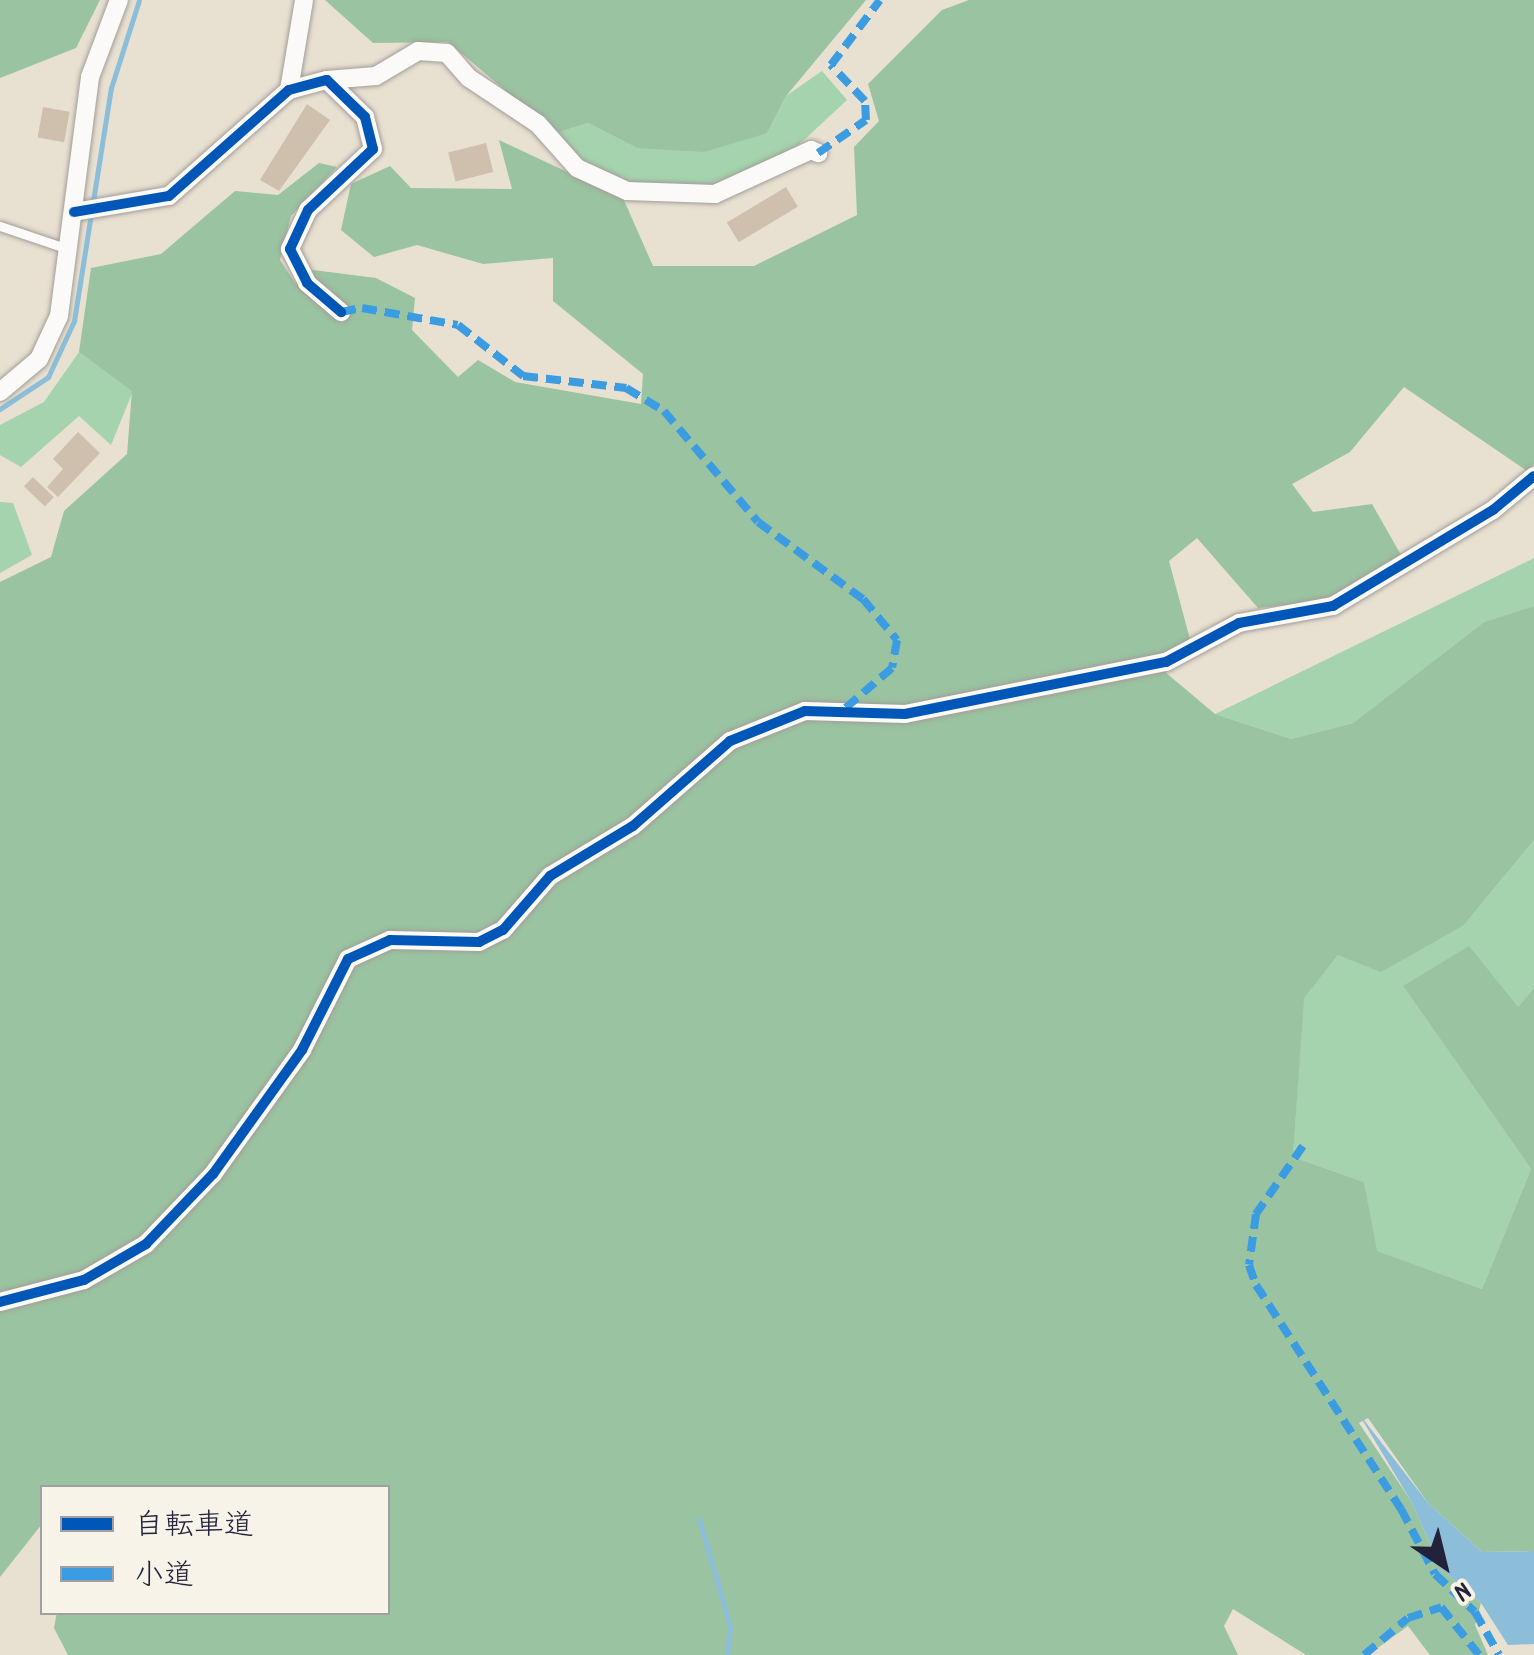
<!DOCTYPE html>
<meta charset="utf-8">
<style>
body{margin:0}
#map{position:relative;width:1534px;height:1655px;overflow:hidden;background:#e8e0d1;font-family:Dekko,"Klee One",sans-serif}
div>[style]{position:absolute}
.green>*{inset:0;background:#a4d3ad}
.forest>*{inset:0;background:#9ac3a1}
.water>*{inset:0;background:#8cbed9}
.stream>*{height:5px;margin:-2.5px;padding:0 2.5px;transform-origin:2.5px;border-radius:2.5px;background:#8cbed9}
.building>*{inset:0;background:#cfc0ad;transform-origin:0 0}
.roads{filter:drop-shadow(0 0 2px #a29e98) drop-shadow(0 0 2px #a29e98)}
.lane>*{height:9px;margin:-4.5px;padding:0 4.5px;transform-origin:4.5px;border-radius:4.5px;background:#fcfaf8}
.street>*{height:18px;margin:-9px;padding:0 9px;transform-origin:9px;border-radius:9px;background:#fcfaf8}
.quiet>*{height:8px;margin-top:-4px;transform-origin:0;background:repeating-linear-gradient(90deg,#3c9ce2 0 15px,transparent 0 23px)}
.cycleway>*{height:10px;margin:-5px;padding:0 5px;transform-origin:5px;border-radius:5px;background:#0057b8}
span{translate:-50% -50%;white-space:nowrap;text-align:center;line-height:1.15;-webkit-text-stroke:9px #f7f3e8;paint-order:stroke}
.legend{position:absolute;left:40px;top:1485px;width:350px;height:130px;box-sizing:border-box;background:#f7f3e8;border:2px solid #a29fa3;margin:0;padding:12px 18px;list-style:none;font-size:30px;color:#22223b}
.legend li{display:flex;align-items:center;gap:20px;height:50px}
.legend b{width:50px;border:2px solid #a29fa3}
.north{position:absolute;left:1394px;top:1515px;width:100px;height:100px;-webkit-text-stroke:8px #f7f3e8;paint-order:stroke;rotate:145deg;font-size:28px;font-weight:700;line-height:40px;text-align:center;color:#22223b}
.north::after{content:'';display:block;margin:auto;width:35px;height:45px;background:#22223b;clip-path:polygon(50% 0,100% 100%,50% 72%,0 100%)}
</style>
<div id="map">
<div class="green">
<div style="clip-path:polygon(822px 71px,847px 100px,776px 166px,712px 186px,628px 184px,584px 165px,556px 133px,588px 123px,637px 148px,767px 133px,786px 96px)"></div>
<div style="clip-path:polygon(79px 352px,133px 391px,111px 445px,79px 416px,21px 467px,0 455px,0 425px,44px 402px)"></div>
<div style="clip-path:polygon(0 502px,13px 503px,32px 555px,0 573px)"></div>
<div style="clip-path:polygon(1534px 558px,1534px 606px,1484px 622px,1353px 723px,1291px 739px,1215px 714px)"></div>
<div style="clip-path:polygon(1534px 840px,1534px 988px,1518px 1007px,1403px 986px,1531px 1169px,1482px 1289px,1376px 1251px,1364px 1182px,1293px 1157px,1303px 998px,1338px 955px,1464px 925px)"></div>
</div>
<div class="forest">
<div style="clip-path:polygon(0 0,100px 0,76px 48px,0 78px)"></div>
<div style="clip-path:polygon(325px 0,866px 0,786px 96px,767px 133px,704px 152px,637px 148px,588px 123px,556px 133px,448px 42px,373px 43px)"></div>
<div style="clip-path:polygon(969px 0,1534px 0,1534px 464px,1527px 471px,1404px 387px,1350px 452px,1292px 484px,1313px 512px,1372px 504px,1401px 555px,1333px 600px,1258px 608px,1197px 538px,1169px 561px,1191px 643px,1165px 672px,1215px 714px,1291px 739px,1353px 723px,1484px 622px,1534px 606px,1534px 840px,1464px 925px,1381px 972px,1338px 955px,1304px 998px,1293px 1157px,1364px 1182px,1377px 1251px,1482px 1289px,1531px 1169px,1403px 986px,1469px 946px,1518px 1007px,1534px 988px,1534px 1551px,1482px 1552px,1428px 1503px,1368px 1418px,1359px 1423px,1411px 1501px,1442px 1570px,1481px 1603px,1475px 1625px,1488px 1655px,1430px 1655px,1408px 1626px,1368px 1655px,1306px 1655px,1233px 1609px,1224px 1626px,1238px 1655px,68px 1655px,54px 1628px,57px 1612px,388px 1612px,388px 1488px,42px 1488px,42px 1524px,0 1577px,0 582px,51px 557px,64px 511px,127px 454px,132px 391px,79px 352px,91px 268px,161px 254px,235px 191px,278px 195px,319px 163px,337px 167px,291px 216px,280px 260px,296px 284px,313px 270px,376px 278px,415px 298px,412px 330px,458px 377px,478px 360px,515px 382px,641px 404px,643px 374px,553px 301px,553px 258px,483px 264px,417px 245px,374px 257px,341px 230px,351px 184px,390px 166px,411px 188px,512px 189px,499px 140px,623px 198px,653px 266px,754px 266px,857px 215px,854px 147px,879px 121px,868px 84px,942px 10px)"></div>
</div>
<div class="water">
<div style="clip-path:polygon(1357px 1411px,1428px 1503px,1482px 1552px,1534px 1551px,1534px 1644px,1508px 1645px,1481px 1603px,1442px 1570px,1411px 1501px)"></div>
</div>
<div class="stream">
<div style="left:0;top:409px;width:58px;rotate:-33.7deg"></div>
<div style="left:48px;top:377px;width:62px;rotate:-65.1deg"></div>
<div style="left:74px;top:321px;width:236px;rotate:-81deg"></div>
<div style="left:111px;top:88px;width:92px;rotate:-72.3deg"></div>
<div style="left:699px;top:1519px;width:111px;rotate:73.8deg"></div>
<div style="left:730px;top:1626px;width:29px;rotate:96deg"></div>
</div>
<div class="building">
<div style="clip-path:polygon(307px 104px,330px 120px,279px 191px,260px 180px)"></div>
<div style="left:43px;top:107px;width:27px;height:31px;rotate:10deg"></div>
<div style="left:486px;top:143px;width:30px;height:39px;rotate:76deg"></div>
<div style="left:786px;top:187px;width:23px;height:69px;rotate:59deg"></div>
<div style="clip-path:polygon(78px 432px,100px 453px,58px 497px,47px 487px,63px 469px,53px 459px)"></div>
<div style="left:33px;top:477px;width:29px;height:13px;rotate:44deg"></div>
</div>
<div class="roads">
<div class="lane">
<div style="left:0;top:226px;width:72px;rotate:18.7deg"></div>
</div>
<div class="street">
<div style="left:327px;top:80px;width:49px;rotate:-4.7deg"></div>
<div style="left:376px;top:76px;width:49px;rotate:-30.8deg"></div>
<div style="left:418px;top:51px;width:29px;rotate:4deg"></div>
<div style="left:447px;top:53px;width:33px;rotate:49deg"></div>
<div style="left:469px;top:78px;width:83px;rotate:33.7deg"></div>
<div style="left:538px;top:124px;width:59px;rotate:48.4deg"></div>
<div style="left:577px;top:168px;width:55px;rotate:24.7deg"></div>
<div style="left:627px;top:191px;width:88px;rotate:2deg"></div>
<div style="left:715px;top:194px;width:106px;rotate:-24.6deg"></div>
<div style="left:811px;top:150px;width:8px;rotate:23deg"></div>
<div style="left:289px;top:90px;width:91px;rotate:-80.5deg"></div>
<div style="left:74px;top:212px;width:96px;rotate:-9.6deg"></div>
<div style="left:169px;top:196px;width:160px;rotate:-41.5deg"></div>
<div style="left:289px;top:90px;width:39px;rotate:-15deg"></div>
<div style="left:327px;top:80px;width:53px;rotate:44.2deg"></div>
<div style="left:365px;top:117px;width:33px;rotate:76deg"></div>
<div style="left:373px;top:149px;width:89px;rotate:136.8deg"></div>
<div style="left:308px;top:210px;width:43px;rotate:114.8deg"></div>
<div style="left:290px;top:249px;width:38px;rotate:63deg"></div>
<div style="left:307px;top:283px;width:45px;rotate:40.5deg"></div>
<div style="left:0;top:392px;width:51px;rotate:-40.2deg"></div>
<div style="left:39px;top:359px;width:47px;rotate:-65.1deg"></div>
<div style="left:59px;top:316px;width:241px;rotate:-82.6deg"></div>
<div style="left:90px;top:77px;width:82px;rotate:-69.4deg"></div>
<div style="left:0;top:1302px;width:87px;rotate:-14.7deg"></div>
<div style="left:84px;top:1280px;width:72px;rotate:-30.1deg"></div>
<div style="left:146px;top:1244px;width:97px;rotate:-46.3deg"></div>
<div style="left:213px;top:1174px;width:153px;rotate:-54.3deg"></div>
<div style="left:302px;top:1050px;width:102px;rotate:-63.2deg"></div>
<div style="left:348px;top:959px;width:46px;rotate:-24.3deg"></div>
<div style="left:390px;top:940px;width:89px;rotate:1.3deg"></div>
<div style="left:479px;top:942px;width:27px;rotate:-27deg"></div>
<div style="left:503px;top:930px;width:72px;rotate:-49deg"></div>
<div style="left:550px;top:876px;width:97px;rotate:-31.1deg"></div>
<div style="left:633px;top:826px;width:129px;rotate:-41.2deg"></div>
<div style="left:730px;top:741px;width:81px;rotate:-21.8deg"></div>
<div style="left:805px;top:711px;width:100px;rotate:1.7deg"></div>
<div style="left:905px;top:714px;width:266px;rotate:-11.3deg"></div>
<div style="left:1166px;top:662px;width:83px;rotate:-28.1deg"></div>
<div style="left:1239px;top:623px;width:96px;rotate:-10.3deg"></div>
<div style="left:1333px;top:606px;width:187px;rotate:-31deg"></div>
<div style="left:1493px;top:510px;width:53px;rotate:-39.7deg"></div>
</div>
</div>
<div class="quiet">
<div style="left:818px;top:153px;width:58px;rotate:-34.5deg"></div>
<div style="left:866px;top:120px;width:19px;rotate:-93deg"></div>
<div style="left:865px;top:101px;width:50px;rotate:-133.4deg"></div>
<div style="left:831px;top:65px;width:81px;rotate:-53deg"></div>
<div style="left:341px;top:312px;width:21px;rotate:-11deg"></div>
<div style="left:362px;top:308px;width:97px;rotate:10deg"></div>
<div style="left:458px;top:325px;width:83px;rotate:38.1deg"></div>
<div style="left:523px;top:376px;width:104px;rotate:6.6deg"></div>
<div style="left:626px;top:388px;width:44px;rotate:31.2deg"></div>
<div style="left:664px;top:411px;width:145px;rotate:49.7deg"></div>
<div style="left:758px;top:522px;width:130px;rotate:36.3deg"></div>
<div style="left:863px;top:599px;width:53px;rotate:50.3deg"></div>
<div style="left:897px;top:640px;width:28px;rotate:100deg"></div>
<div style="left:892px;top:668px;width:66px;rotate:139.3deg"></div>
<div style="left:1303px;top:1146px;width:83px;rotate:124.7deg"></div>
<div style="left:1256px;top:1214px;width:51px;rotate:97.8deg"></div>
<div style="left:1249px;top:1265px;width:21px;rotate:71deg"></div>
<div style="left:1256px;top:1285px;width:267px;rotate:57.1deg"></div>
<div style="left:1401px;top:1509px;width:73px;rotate:62.4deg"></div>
<div style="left:1435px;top:1574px;width:55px;rotate:43.5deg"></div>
<div style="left:1475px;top:1612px;width:49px;rotate:60.8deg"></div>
<div style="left:1364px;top:1655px;width:57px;rotate:-40.1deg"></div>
<div style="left:1408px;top:1618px;width:35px;rotate:-18deg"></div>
<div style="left:1441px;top:1607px;width:61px;rotate:51.6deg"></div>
</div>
<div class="cycleway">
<div style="left:74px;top:212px;width:96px;rotate:-9.6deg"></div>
<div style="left:169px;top:196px;width:160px;rotate:-41.5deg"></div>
<div style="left:289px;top:90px;width:39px;rotate:-15deg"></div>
<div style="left:327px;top:80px;width:53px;rotate:44.2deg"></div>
<div style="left:365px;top:117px;width:33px;rotate:76deg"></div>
<div style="left:373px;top:149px;width:89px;rotate:136.8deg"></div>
<div style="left:308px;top:210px;width:43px;rotate:114.8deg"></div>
<div style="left:290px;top:249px;width:38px;rotate:63deg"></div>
<div style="left:307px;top:283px;width:45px;rotate:40.5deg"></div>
<div style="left:0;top:1302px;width:87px;rotate:-14.7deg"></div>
<div style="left:84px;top:1280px;width:72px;rotate:-30.1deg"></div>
<div style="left:146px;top:1244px;width:97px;rotate:-46.3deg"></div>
<div style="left:213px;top:1174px;width:153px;rotate:-54.3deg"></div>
<div style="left:302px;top:1050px;width:102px;rotate:-63.2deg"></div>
<div style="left:348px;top:959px;width:46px;rotate:-24.3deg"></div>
<div style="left:390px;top:940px;width:89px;rotate:1.3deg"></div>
<div style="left:479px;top:942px;width:27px;rotate:-27deg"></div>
<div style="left:503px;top:930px;width:72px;rotate:-49deg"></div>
<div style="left:550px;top:876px;width:97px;rotate:-31.1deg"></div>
<div style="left:633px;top:826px;width:129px;rotate:-41.2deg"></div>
<div style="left:730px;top:741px;width:81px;rotate:-21.8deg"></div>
<div style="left:805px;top:711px;width:100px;rotate:1.7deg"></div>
<div style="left:905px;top:714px;width:266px;rotate:-11.3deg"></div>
<div style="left:1166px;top:662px;width:83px;rotate:-28.1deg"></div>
<div style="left:1239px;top:623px;width:96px;rotate:-10.3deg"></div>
<div style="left:1333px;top:606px;width:187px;rotate:-31deg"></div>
<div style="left:1493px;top:510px;width:53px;rotate:-39.7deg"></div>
</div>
<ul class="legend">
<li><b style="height:12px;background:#0057b8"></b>自転車道</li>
<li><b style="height:12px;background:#3c9ce2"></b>小道</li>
</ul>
<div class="north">N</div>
</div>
